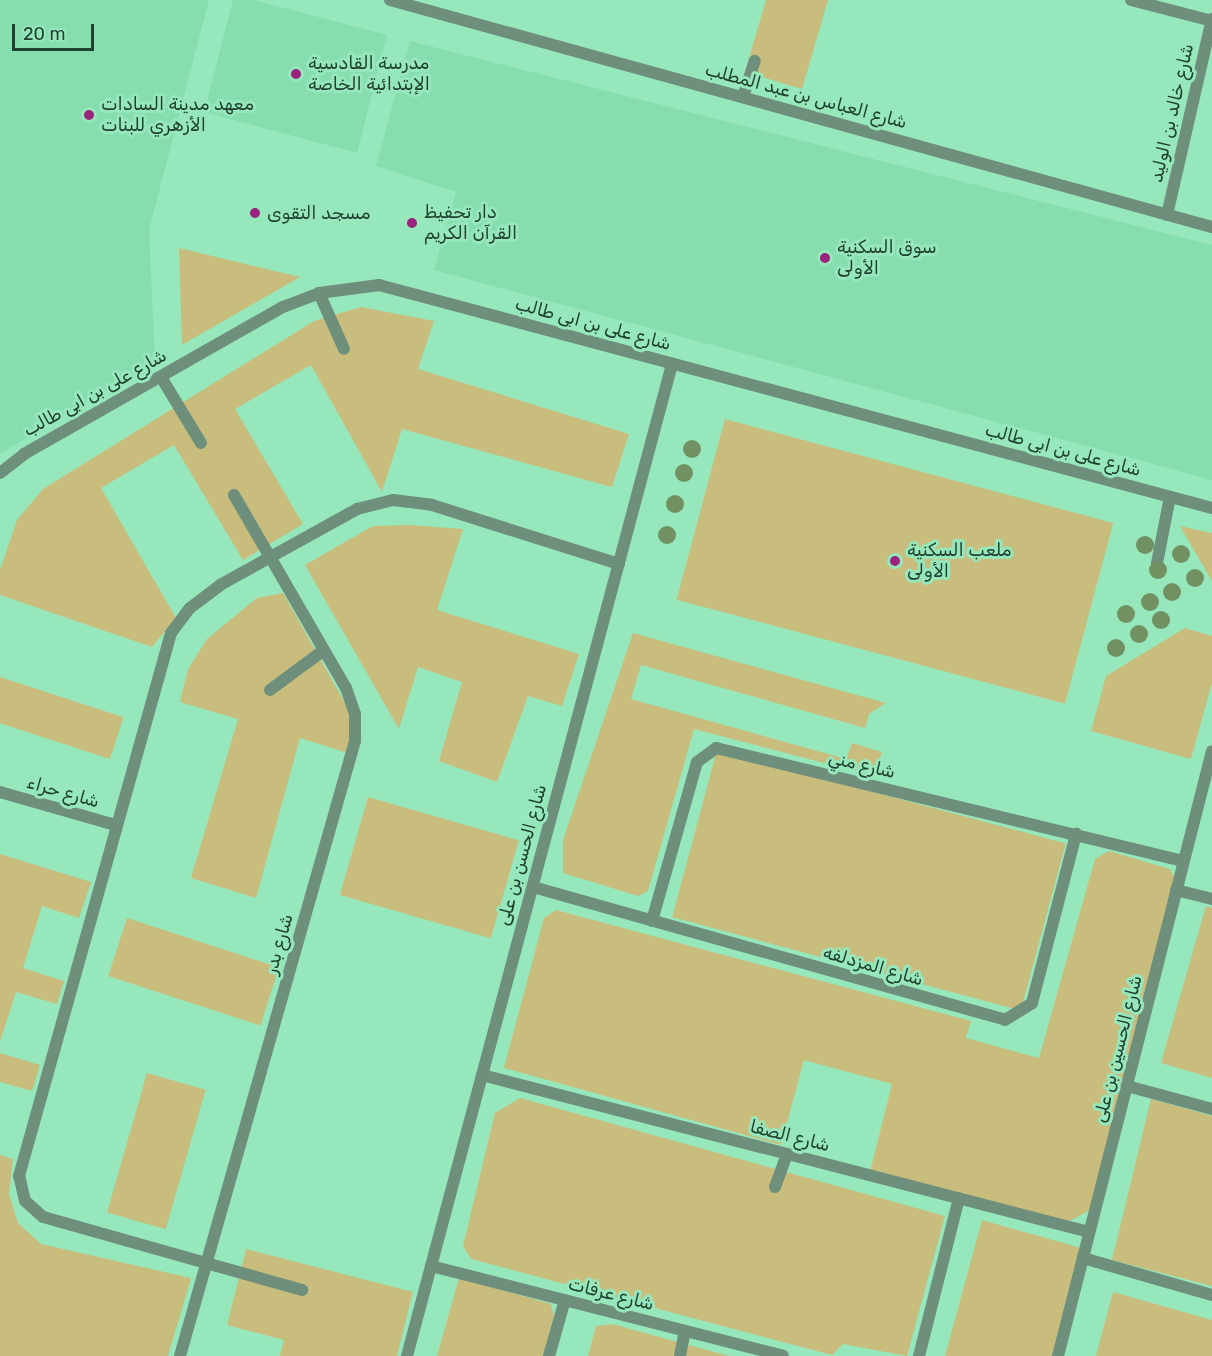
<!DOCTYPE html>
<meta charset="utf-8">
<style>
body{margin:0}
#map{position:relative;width:1212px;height:1356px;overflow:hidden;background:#97e7bc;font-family:Rubik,"Noto Sans Arabic",sans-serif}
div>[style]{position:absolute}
.built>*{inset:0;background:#86deaf}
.green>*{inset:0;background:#c8bd7c;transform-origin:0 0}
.lane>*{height:12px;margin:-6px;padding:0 6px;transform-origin:6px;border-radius:6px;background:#6f8f7d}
.street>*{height:12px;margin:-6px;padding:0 6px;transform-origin:6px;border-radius:6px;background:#6f8f7d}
.trees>*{width:18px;height:18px;margin:-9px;border-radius:50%;background:#719163}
.dots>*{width:16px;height:16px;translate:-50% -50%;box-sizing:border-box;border:3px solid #97e7bc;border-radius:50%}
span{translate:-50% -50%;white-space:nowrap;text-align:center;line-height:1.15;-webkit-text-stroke:6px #97e7bc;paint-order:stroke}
.poi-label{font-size:18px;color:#204130}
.left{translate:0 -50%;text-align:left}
.street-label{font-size:18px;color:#204130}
.scale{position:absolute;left:12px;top:24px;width:82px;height:27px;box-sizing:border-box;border:3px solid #204130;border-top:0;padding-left:8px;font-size:18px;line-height:21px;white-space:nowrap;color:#204130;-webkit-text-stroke:4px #97e7bc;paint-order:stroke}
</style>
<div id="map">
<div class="built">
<div style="clip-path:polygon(0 0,209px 0,149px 230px,155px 360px,0 454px)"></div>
<div style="clip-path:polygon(233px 0,254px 0,387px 35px,357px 153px,204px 112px)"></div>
<div style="clip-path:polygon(410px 41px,1212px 245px,1212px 480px,434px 270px,456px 192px,376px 166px)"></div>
</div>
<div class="green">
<div style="clip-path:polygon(766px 0,828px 0,802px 89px,745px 72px)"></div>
<div style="clip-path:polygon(179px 248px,300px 277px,182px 345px)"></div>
<div style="clip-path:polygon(361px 307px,434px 321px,418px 369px,629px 434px,612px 487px,402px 429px,382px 492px,311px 365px,235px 409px,303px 524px,243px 560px,174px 445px,101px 488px,176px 618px,152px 647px,0 595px,0 570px,17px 520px,43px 489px,314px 321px)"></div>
<div style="left:725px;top:419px;width:402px;height:187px;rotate:15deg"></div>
<div style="clip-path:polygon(410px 525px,463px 529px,437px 610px,579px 654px,562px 706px,528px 696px,497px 782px,439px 761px,462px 682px,418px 667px,399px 729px,305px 565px,373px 526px)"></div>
<div style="clip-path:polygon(1180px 526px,1212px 533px,1212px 581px)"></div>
<div style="clip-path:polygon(283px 593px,354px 719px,348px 753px,300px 738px,256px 898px,191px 878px,238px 719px,180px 702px,188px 669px,207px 639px,257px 598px)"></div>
<div style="clip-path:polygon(1185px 628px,1212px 636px,1212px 683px,1191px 759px,1091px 731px,1106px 676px)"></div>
<div style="clip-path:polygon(633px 633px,886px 703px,869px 714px,865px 728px,641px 665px,631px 699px,846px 759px,852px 743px,882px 752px,874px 776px,694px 729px,648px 891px,638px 896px,563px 873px,563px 840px)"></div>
<div style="left:0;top:677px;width:130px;height:44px;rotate:18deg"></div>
<div style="left:717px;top:750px;width:361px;height:173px;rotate:15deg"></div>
<div style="left:368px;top:797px;width:157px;height:102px;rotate:16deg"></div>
<div style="clip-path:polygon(1109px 851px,1170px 869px,1179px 886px,1090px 1210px,1068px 1222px,870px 1172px,892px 1084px,804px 1060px,781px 1145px,504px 1068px,544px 918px,556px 910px,971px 1021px,966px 1038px,1039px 1058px,1095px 859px)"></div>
<div style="clip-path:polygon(0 854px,91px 882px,79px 918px,42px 906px,23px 968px,64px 981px,57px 1004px,16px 992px,0 1042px)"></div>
<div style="clip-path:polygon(1206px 906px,1212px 908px,1212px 1078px,1161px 1063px)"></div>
<div style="left:127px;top:918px;width:160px;height:61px;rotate:18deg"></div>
<div style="clip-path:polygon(0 1053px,40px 1065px,32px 1091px,0 1082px)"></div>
<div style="left:147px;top:1073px;width:61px;height:145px;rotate:16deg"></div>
<div style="clip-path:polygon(520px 1098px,945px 1216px,907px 1356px,843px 1344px,832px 1355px,471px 1259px,463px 1246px,495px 1113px)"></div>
<div style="clip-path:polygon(1151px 1099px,1212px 1116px,1212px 1286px,1112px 1260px)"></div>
<div style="clip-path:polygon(0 1155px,13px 1159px,9px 1194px,18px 1223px,41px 1244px,191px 1278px,168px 1356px,0 1356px)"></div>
<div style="clip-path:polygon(982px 1220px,1081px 1248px,1052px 1356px,945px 1356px)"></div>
<div style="clip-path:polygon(246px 1249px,413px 1292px,397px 1356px,280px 1356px,284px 1340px,227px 1325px)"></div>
<div style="clip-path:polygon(459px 1278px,551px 1304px,554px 1316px,543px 1356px,437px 1356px)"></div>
<div style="clip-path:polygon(1113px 1292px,1212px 1320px,1212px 1356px,1096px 1356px)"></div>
<div style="clip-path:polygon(612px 1324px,729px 1356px,588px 1356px,596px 1326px)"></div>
</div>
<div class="lane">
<div style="left:743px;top:97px;width:38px;rotate:-72deg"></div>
<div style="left:319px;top:293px;width:61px;rotate:65.9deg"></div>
<div style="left:161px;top:377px;width:77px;rotate:58.8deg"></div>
<div style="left:234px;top:495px;width:72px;rotate:59.9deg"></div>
<div style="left:1157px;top:563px;width:67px;rotate:-78.9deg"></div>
<div style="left:270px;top:690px;width:67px;rotate:-36.5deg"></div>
<div style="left:775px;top:1187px;width:35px;rotate:-70deg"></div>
<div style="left:206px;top:1263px;width:100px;rotate:15.7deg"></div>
<div style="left:680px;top:1356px;width:25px;rotate:-79deg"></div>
</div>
<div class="street">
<div style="left:390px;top:0;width:853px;rotate:15.44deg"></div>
<div style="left:1131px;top:0;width:84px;rotate:14.5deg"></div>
<div style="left:1167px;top:215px;width:201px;rotate:-77.1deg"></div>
<div style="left:0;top:473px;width:31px;rotate:-38deg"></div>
<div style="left:24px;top:454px;width:298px;rotate:-29.6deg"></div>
<div style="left:283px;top:307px;width:39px;rotate:-21deg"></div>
<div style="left:319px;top:293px;width:61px;rotate:-7.6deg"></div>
<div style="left:379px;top:285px;width:862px;rotate:14.99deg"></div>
<div style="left:0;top:792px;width:120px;rotate:16deg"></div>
<div style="left:533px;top:887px;width:490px;rotate:15.7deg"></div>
<div style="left:1005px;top:1020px;width:32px;rotate:-32deg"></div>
<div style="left:1032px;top:1003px;width:175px;rotate:-75.4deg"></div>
<div style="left:1176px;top:890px;width:37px;rotate:14deg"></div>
<div style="left:652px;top:921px;width:165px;rotate:-74.2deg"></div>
<div style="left:697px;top:762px;width:24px;rotate:-36deg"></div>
<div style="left:716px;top:748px;width:481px;rotate:13.6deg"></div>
<div style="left:482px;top:1075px;width:627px;rotate:14.5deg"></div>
<div style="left:1127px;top:1086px;width:88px;rotate:15.1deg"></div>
<div style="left:1083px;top:1258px;width:134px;rotate:16deg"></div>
<div style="left:206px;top:1263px;width:169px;rotate:-164.2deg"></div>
<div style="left:43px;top:1217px;width:24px;rotate:-138deg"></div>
<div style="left:25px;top:1201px;width:26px;rotate:-103deg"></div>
<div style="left:19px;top:1176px;width:564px;rotate:-74.36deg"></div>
<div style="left:171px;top:633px;width:31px;rotate:-53deg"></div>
<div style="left:190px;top:608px;width:38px;rotate:-37deg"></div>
<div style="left:220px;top:585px;width:157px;rotate:-29deg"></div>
<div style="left:357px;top:509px;width:37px;rotate:-14deg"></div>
<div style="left:393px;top:500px;width:39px;rotate:7deg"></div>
<div style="left:432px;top:505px;width:196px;rotate:17.5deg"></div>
<div style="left:431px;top:1266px;width:363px;rotate:14.3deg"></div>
<div style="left:180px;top:1356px;width:639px;rotate:-74.12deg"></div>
<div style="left:355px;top:741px;width:27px;rotate:-90deg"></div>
<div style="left:355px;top:714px;width:28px;rotate:-109deg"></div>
<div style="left:346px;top:688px;width:151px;rotate:-120.1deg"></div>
<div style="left:407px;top:1356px;width:1027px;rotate:-75.04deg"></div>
<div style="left:549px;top:1356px;width:58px;rotate:-74.1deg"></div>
<div style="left:919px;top:1356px;width:163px;rotate:-75.8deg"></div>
<div style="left:1058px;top:1356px;width:624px;rotate:-75.72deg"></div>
</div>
<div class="trees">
<div style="left:692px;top:449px"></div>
<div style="left:684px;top:473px"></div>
<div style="left:675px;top:504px"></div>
<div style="left:667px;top:535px"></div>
<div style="left:1145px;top:545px"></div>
<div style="left:1181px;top:554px"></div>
<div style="left:1158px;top:570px"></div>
<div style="left:1195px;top:578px"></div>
<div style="left:1172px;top:592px"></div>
<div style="left:1150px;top:602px"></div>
<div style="left:1126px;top:614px"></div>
<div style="left:1161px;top:620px"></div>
<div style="left:1139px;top:634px"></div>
<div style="left:1116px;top:648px"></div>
</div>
<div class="dots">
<div style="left:296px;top:74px;background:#9a237d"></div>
<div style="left:89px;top:115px;background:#9a237d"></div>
<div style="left:255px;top:213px;background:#9a237d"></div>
<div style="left:412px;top:223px;background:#9a237d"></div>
<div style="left:825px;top:258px;background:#9a237d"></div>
<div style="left:895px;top:561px;background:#9a237d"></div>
</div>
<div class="poi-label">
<span class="left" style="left:308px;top:74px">مدرسة القادسية<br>الإبتدائية الخاصة</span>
<span class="left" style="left:101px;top:115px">معهد مدينة السادات<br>الأزهري للبنات</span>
<span class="left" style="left:267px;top:213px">مسجد التقوى</span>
<span class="left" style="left:424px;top:223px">دار تحفيظ<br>القرآن الكريم</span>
<span class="left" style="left:837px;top:258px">سوق السكنية<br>الأولى</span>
<span class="left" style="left:907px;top:561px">ملعب السكنية<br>الأولى</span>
</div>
<div class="street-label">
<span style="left:806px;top:96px;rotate:15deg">شارع العباس بن عبد المطلب</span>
<span style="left:1172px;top:113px;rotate:-77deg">شارع خالد بن الوليد</span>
<span style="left:593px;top:324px;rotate:15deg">شارع على بن ابى طالب</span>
<span style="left:95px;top:393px;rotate:-29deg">شارع على بن ابى طالب</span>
<span style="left:1063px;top:450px;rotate:15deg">شارع على بن ابى طالب</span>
<span style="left:862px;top:765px;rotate:13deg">شارع مني</span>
<span style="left:63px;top:792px;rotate:16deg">شارع حراء</span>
<span style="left:522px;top:855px;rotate:-75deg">شارع الحسن بن على</span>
<span style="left:279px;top:944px;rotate:-74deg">شارع بدر</span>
<span style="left:873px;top:966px;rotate:16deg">شارع المزدلفه</span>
<span style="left:1118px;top:1049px;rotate:-76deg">شارع الحسين بن على</span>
<span style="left:790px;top:1136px;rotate:14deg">شارع الصفا</span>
<span style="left:611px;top:1294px;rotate:14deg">شارع عرفات</span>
</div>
<div class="scale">20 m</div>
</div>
